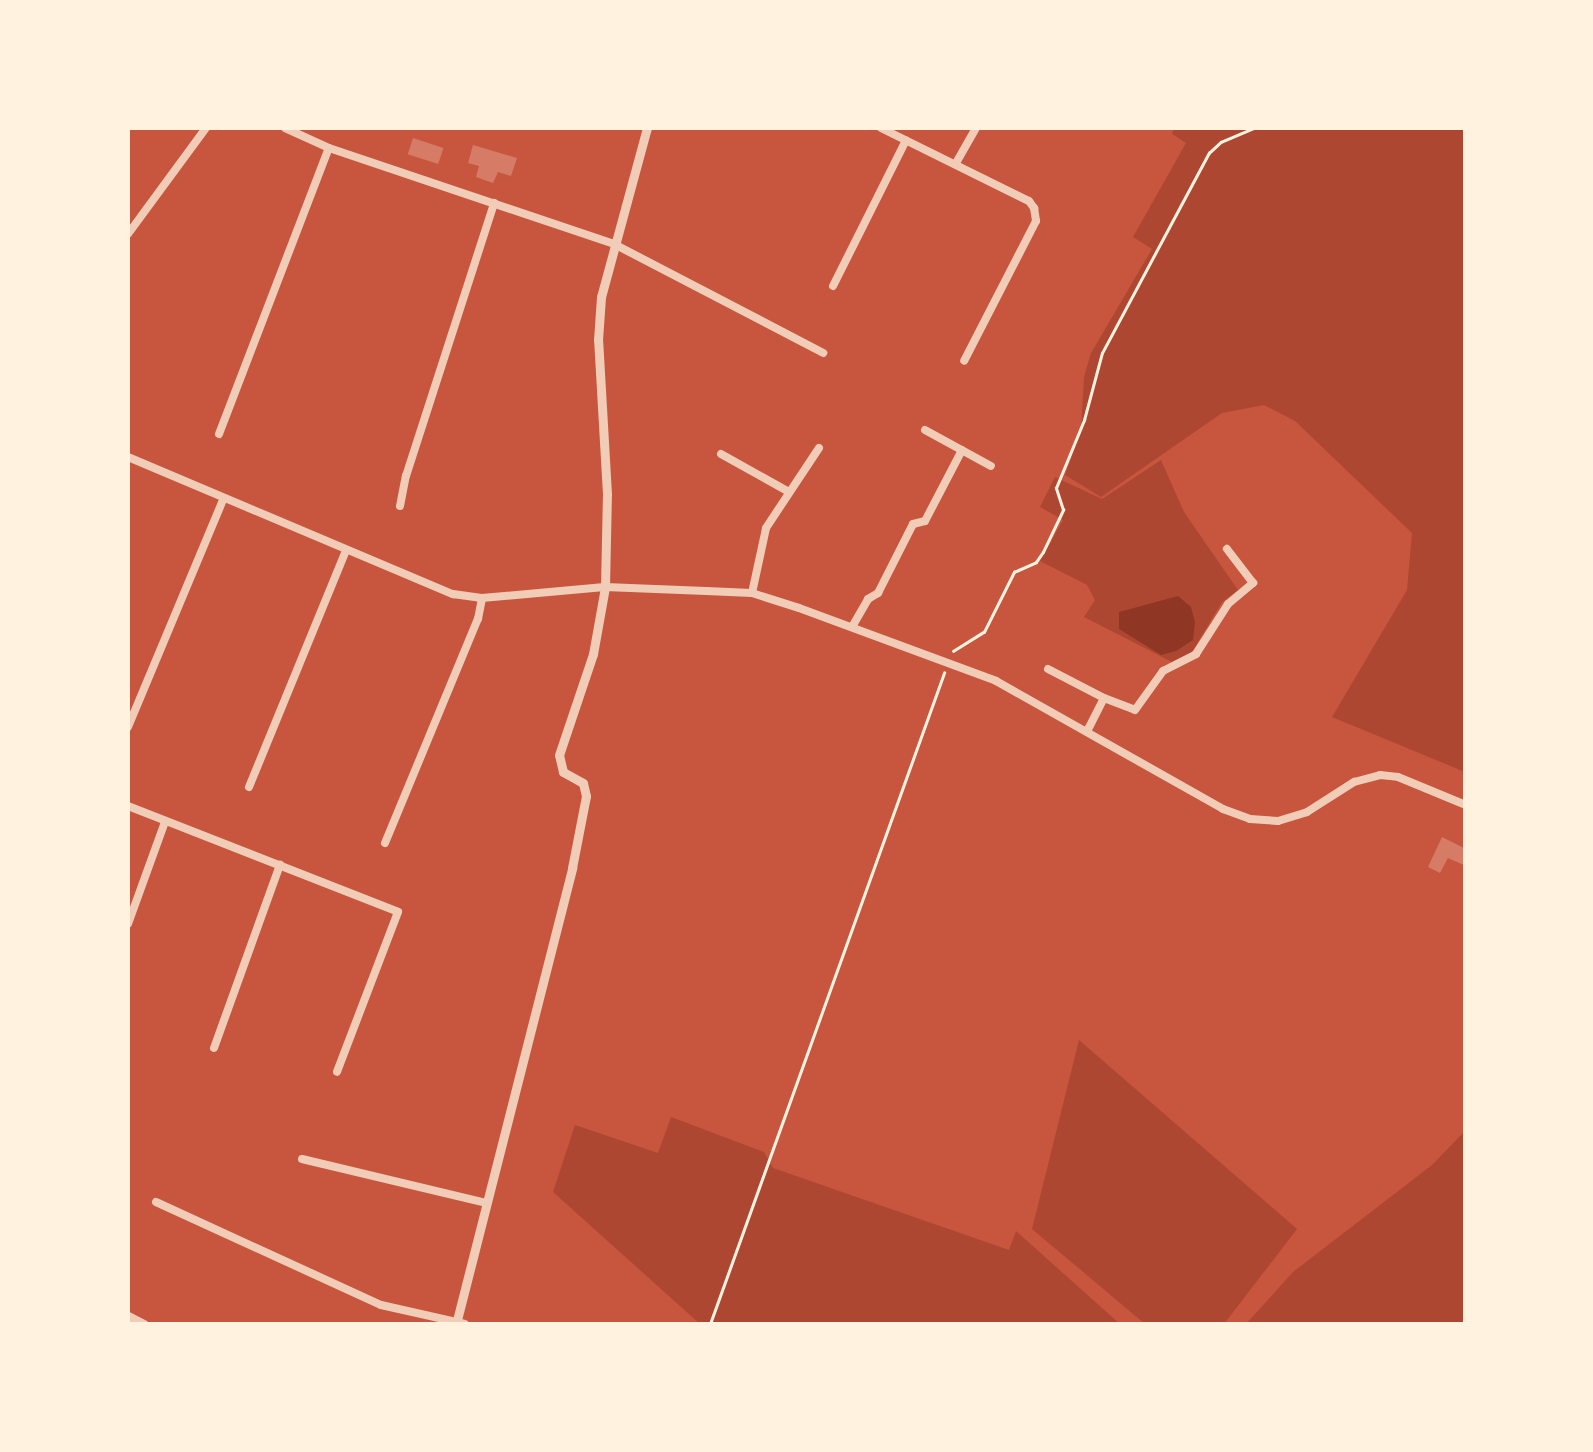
<!DOCTYPE html>
<style>
body{margin:0}
#map{position:relative;width:1593px;height:1452px;overflow:hidden;background:#c8553d;font-family:"Source Sans 3",sans-serif}
div>[style]{position:absolute}
.green>*{inset:0;background:#ae4732}
.water>*{inset:0;background:#8f3625}
.building>*{inset:0;background:#d67c66;transform-origin:0 0}
.path>*{height:2.5px;margin:-1.25px;padding:0 1.25px;transform-origin:1.25px;border-radius:1.25px;background:#fff3e0}
.minor>*{height:8px;margin:-4px;padding:0 4px;transform-origin:4px;border-radius:4px;background:#f1ccb7}
.tertiary>*{height:9px;margin:-4.5px;padding:0 4.5px;transform-origin:4.5px;border-radius:4.5px;background:#f1ccb7}
span{translate:-50% -50%;white-space:nowrap;text-align:center;line-height:1.15;-webkit-text-stroke:10px #fff3e0;paint-order:stroke}
.frame{position:absolute;inset:0;border:130px solid #fff3e0;pointer-events:none}
</style>
<div id="map">
<div class="green">
<div style="clip-path:polygon(1174px 128px,1465px 128px,1465px 772px,1332px 717px,1407px 590px,1412px 533px,1295px 421px,1264px 405px,1222px 413px,1101px 497px,1065px 475px,1081px 431px,1084px 377px,1091px 353px,1152px 249px,1133px 237px,1186px 143px,1172px 134px)"></div>
<div style="clip-path:polygon(1161px 460px,1184px 512px,1238px 590px,1222px 602px,1192px 652px,1174px 663px,1084px 617px,1095px 600px,1087px 585px,1040px 561px,1063px 520px,1040px 507px,1055px 477px,1102px 499px)"></div>
<div style="clip-path:polygon(1079px 1040px,1297px 1229px,1224px 1324px,1145px 1324px,1032px 1229px)"></div>
<div style="clip-path:polygon(671px 1117px,764px 1152px,773px 1168px,1009px 1250px,1016px 1231px,1120px 1324px,700px 1324px,553px 1192px,575px 1125px,658px 1153px)"></div>
<div style="clip-path:polygon(1465px 1131px,1465px 1324px,1246px 1324px,1293px 1272px,1432px 1165px)"></div>
</div>
<div class="water">
<div style="clip-path:polygon(1178px 596px,1191px 607px,1195px 622px,1193px 640px,1176px 651px,1161px 655px,1119px 629px,1119px 612px)"></div>
</div>
<div class="building">
<div style="left:413px;top:138px;width:32px;height:17px;rotate:18deg"></div>
<div style="clip-path:polygon(473px 145px,517px 158px,511px 176px,498px 172px,493px 183px,476px 177px,479px 166px,468px 163px)"></div>
<div style="clip-path:polygon(1442px 837px,1466px 849px,1466px 866px,1448px 858px,1440px 873px,1428px 867px)"></div>
</div>
<div class="path">
<div style="left:953px;top:651px;width:36px;rotate:-32deg"></div>
<div style="left:984px;top:632px;width:67px;rotate:-63.4deg"></div>
<div style="left:1014px;top:572px;width:24px;rotate:-24deg"></div>
<div style="left:1036px;top:562px;width:12px;rotate:-55deg"></div>
<div style="left:1043px;top:552px;width:47px;rotate:-64.5deg"></div>
<div style="left:1063px;top:510px;width:23px;rotate:-108deg"></div>
<div style="left:1056px;top:488px;width:74px;rotate:-67.6deg"></div>
<div style="left:1084px;top:420px;width:69px;rotate:-75deg"></div>
<div style="left:1102px;top:353px;width:227px;rotate:-61.9deg"></div>
<div style="left:1209px;top:153px;width:16px;rotate:-43deg"></div>
<div style="left:1221px;top:142px;width:36px;rotate:-23deg"></div>
<div style="left:710px;top:1324px;width:692px;rotate:-70.23deg"></div>
</div>
<div class="minor">
<div style="left:285px;top:128px;width:48px;rotate:24.4deg"></div>
<div style="left:329px;top:148px;width:301px;rotate:18.6deg"></div>
<div style="left:614px;top:244px;width:236px;rotate:27.5deg"></div>
<div style="left:881px;top:128px;width:165px;rotate:26.3deg"></div>
<div style="left:1029px;top:201px;width:9px;rotate:54deg"></div>
<div style="left:1034px;top:208px;width:13px;rotate:81deg"></div>
<div style="left:1036px;top:221px;width:157px;rotate:117.2deg"></div>
<div style="left:956px;top:163px;width:40px;rotate:-60.3deg"></div>
<div style="left:128px;top:234px;width:132px;rotate:-53.7deg"></div>
<div style="left:833px;top:286px;width:163px;rotate:-63.4deg"></div>
<div style="left:925px;top:430px;width:75px;rotate:28.6deg"></div>
<div style="left:219px;top:434px;width:306px;rotate:-69deg"></div>
<div style="left:721px;top:454px;width:78px;rotate:29.2deg"></div>
<div style="left:128px;top:457px;width:353px;rotate:22.9deg"></div>
<div style="left:453px;top:594px;width:29px;rotate:8deg"></div>
<div style="left:482px;top:598px;width:123px;rotate:-5.1deg"></div>
<div style="left:605px;top:587px;width:101px;rotate:2.3deg"></div>
<div style="left:706px;top:591px;width:46px;rotate:2.5deg"></div>
<div style="left:752px;top:593px;width:49px;rotate:17.7deg"></div>
<div style="left:799px;top:608px;width:210px;rotate:20.3deg"></div>
<div style="left:996px;top:681px;width:261px;rotate:29.4deg"></div>
<div style="left:1223px;top:809px;width:29px;rotate:20deg"></div>
<div style="left:1250px;top:819px;width:28px;rotate:4deg"></div>
<div style="left:1278px;top:821px;width:30px;rotate:-17deg"></div>
<div style="left:1307px;top:812px;width:56px;rotate:-32.6deg"></div>
<div style="left:1354px;top:782px;width:27px;rotate:-15deg"></div>
<div style="left:1380px;top:775px;width:18px;rotate:6deg"></div>
<div style="left:1398px;top:777px;width:74px;rotate:22.4deg"></div>
<div style="left:400px;top:506px;width:31px;rotate:-79deg"></div>
<div style="left:406px;top:476px;width:287px;rotate:-72.1deg"></div>
<div style="left:752px;top:593px;width:66px;rotate:-77.8deg"></div>
<div style="left:766px;top:528px;width:96px;rotate:-56.5deg"></div>
<div style="left:852px;top:627px;width:32px;rotate:-60deg"></div>
<div style="left:868px;top:599px;width:12px;rotate:-31deg"></div>
<div style="left:878px;top:593px;width:77px;rotate:-63.1deg"></div>
<div style="left:913px;top:524px;width:12px;rotate:-14deg"></div>
<div style="left:925px;top:521px;width:80px;rotate:-62.5deg"></div>
<div style="left:1048px;top:669px;width:63px;rotate:27.4deg"></div>
<div style="left:1104px;top:698px;width:36px;rotate:117deg"></div>
<div style="left:1104px;top:698px;width:33px;rotate:21deg"></div>
<div style="left:1135px;top:710px;width:48px;rotate:-54.3deg"></div>
<div style="left:1163px;top:671px;width:37px;rotate:-27deg"></div>
<div style="left:1196px;top:654px;width:59px;rotate:-57.4deg"></div>
<div style="left:1228px;top:604px;width:33px;rotate:-40deg"></div>
<div style="left:1253px;top:583px;width:43px;rotate:-127.4deg"></div>
<div style="left:128px;top:727px;width:246px;rotate:-67.3deg"></div>
<div style="left:249px;top:787px;width:255px;rotate:-67.7deg"></div>
<div style="left:128px;top:806px;width:290px;rotate:21.4deg"></div>
<div style="left:398px;top:912px;width:171px;rotate:110.9deg"></div>
<div style="left:385px;top:843px;width:243px;rotate:-67.5deg"></div>
<div style="left:478px;top:619px;width:21px;rotate:-79deg"></div>
<div style="left:128px;top:924px;width:109px;rotate:-70.1deg"></div>
<div style="left:214px;top:1048px;width:195px;rotate:-70.2deg"></div>
<div style="left:302px;top:1159px;width:189px;rotate:13.4deg"></div>
<div style="left:156px;top:1202px;width:247px;rotate:24.6deg"></div>
<div style="left:381px;top:1305px;width:86px;rotate:12.7deg"></div>
</div>
<div class="tertiary">
<div style="left:128px;top:1316px;width:18px;rotate:27deg"></div>
<div style="left:456px;top:1324px;width:471px;rotate:-75.7deg"></div>
<div style="left:572px;top:868px;width:73px;rotate:-79deg"></div>
<div style="left:586px;top:796px;width:13px;rotate:-103deg"></div>
<div style="left:583px;top:783px;width:23px;rotate:-151deg"></div>
<div style="left:563px;top:772px;width:17px;rotate:-103deg"></div>
<div style="left:559px;top:755px;width:107px;rotate:-71.4deg"></div>
<div style="left:593px;top:654px;width:68px;rotate:-79.8deg"></div>
<div style="left:605px;top:587px;width:93px;rotate:-88.8deg"></div>
<div style="left:607px;top:494px;width:154px;rotate:-93.3deg"></div>
<div style="left:598px;top:340px;width:43px;rotate:-86deg"></div>
<div style="left:601px;top:297px;width:175px;rotate:-74.8deg"></div>
</div>
<div class="frame"></div>
</div>
